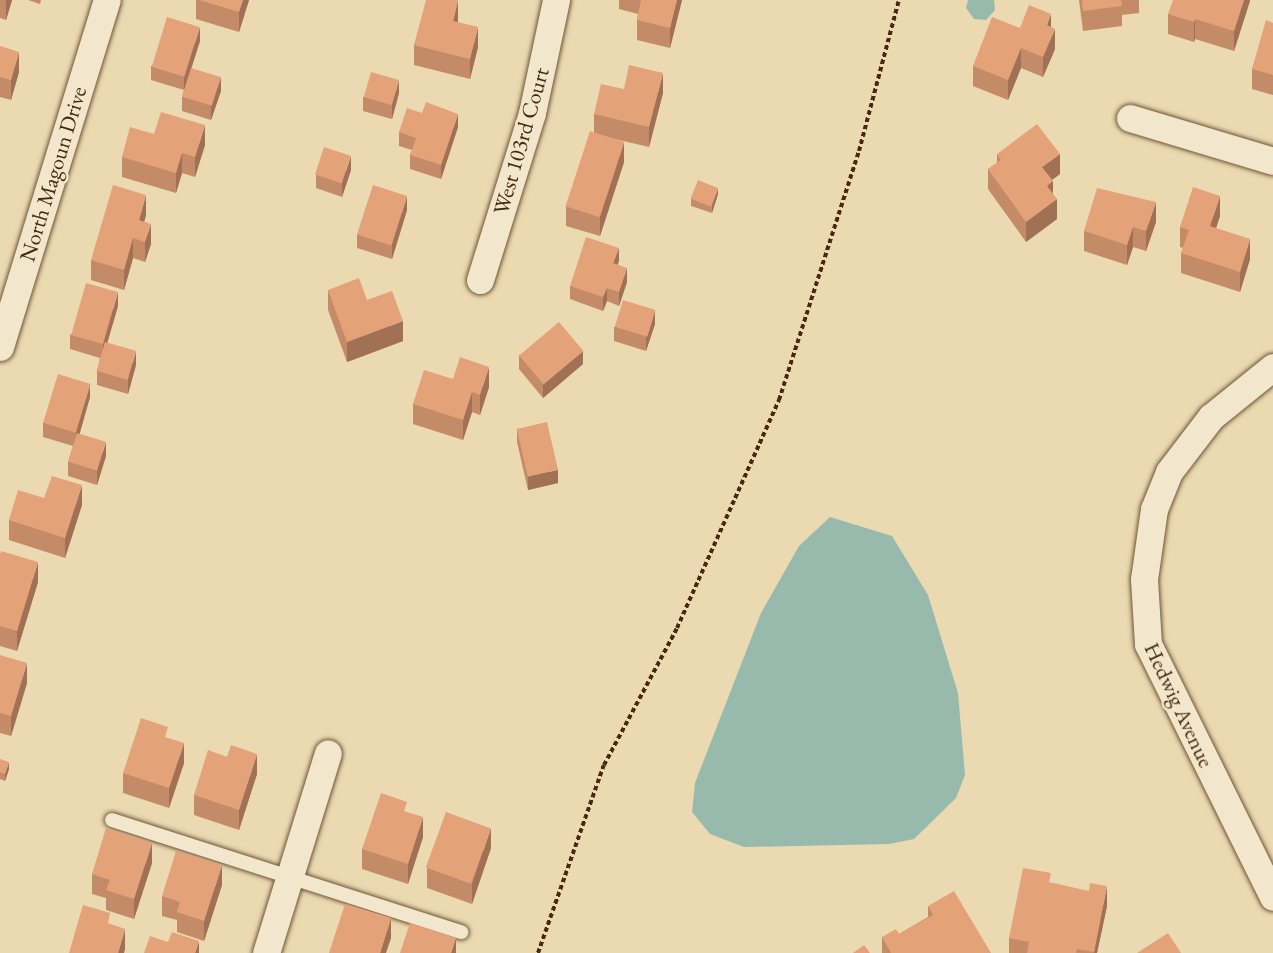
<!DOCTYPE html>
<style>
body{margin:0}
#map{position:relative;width:1273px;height:953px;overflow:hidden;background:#ebd9b1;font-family:"EB Garamond",serif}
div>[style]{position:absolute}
.water>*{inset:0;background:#98baac}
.path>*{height:4px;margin-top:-2px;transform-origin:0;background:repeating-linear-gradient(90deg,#462a0b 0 4.5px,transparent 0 7.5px)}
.roads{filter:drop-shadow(0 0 2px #6f5634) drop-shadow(0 0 2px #6f5634)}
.lane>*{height:14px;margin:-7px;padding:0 7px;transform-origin:7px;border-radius:7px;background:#f2e6cc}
.street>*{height:27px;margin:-13.5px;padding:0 13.5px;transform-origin:13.5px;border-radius:13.5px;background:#f2e6cc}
.wall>*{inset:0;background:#c48b68}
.shaded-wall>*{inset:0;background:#a07155}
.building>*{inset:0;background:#e4a279;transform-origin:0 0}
span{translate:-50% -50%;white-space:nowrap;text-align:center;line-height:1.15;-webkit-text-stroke:5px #f2e6cc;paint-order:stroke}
.street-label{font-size:22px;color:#462a0b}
</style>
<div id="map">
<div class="water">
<div style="clip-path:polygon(968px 0,994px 0,995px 10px,986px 20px,974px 19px,966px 8px)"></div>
<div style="clip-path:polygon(830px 517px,892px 536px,928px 595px,958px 693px,965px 775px,956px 798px,914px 839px,889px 844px,744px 847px,710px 834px,692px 812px,695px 783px,761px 613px,799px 546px)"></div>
</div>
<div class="path">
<div style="left:538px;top:953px;width:199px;rotate:-70.7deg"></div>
<div style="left:604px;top:765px;width:155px;rotate:-61.9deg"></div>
<div style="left:677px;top:628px;width:250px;rotate:-65.9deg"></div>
<div style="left:779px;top:400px;width:262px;rotate:-72.2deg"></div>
<div style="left:859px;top:151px;width:156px;rotate:-75.2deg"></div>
</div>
<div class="roads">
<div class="lane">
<div style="left:112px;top:820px;width:367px;rotate:17.8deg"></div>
</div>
<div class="street">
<div style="left:1130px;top:118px;width:149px;rotate:16.7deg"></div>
<div style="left:480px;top:280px;width:175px;rotate:-72.7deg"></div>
<div style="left:532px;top:113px;width:116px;rotate:-78deg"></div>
<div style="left:0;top:347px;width:363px;rotate:-72.9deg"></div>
<div style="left:1273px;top:367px;width:80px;rotate:141.1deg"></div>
<div style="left:1211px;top:417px;width:69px;rotate:127.4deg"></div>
<div style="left:1169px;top:472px;width:40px;rotate:112deg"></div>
<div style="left:1154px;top:509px;width:71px;rotate:98.1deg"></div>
<div style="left:1144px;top:579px;width:65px;rotate:86.5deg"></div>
<div style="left:1148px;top:644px;width:282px;rotate:63.7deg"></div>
<div style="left:266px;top:953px;width:209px;rotate:-72.8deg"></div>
</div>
</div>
<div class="wall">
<div style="clip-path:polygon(0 0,12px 0,6px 20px,0 18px)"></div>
<div style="clip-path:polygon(28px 0,41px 0,40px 4px)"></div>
<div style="clip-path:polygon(196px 0,249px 0,239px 32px,196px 19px)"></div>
<div style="clip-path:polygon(619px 0,682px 0,670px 48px,637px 40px,637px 20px,638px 14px,619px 9px)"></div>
<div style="clip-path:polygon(1079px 0,1139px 0,1139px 13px,1122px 15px,1122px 26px,1083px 31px)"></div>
<div style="clip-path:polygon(1250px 0,1234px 51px,1195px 39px,1194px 42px,1168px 34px,1168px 14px)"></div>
<div style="clip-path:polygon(458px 20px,458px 22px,478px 47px,470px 79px,414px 65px,414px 45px)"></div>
<div style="clip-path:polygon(1273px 23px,1273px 95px,1252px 89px,1252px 69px)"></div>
<div style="clip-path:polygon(1051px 27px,1055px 49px,1043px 77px,1021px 68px,1008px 100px,973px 86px,973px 66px,1020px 28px)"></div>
<div style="clip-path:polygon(200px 41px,186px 86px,221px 91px,211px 120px,182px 111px,182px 97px,184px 90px,151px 80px,151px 66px)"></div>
<div style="clip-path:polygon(0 46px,19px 72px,11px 100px,0 97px)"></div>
<div style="clip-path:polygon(624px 89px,663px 93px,649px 147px,606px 137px,624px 162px,600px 236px,566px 226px,566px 206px,594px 133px,594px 114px)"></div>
<div style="clip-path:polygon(399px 93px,392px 119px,363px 111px,363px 97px)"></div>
<div style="clip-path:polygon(458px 127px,441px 179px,410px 169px,410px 155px,412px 150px,399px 146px,399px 132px)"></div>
<div style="clip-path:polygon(154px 134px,205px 145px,195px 177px,182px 173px,176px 193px,122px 177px,122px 157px)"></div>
<div style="clip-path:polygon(997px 154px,1060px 174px,1052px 180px,1053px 194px,1057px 219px,1026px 242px,988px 189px,988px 169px,997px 163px)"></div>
<div style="clip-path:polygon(351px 170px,342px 197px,316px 188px,316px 175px)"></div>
<div style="clip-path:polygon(718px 194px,712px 213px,691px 206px,691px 199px)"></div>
<div style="clip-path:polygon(407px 210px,392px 259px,357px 248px,357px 235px)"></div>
<div style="clip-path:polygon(146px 215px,144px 222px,151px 244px,145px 262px,133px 258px,124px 290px,91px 280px,91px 260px)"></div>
<div style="clip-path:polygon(1220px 216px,1216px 228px,1250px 259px,1240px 292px,1181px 273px,1181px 253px,1183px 248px,1180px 247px,1180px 227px)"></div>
<div style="clip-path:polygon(1156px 222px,1146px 251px,1133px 247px,1127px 265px,1084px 251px,1084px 231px)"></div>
<div style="clip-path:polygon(619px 261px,617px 265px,627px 282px,619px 306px,607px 301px,603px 311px,570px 299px,570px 286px)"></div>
<div style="clip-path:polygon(328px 290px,367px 300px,403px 341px,347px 362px,328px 310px)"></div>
<div style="clip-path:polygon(118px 306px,107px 342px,136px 365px,128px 394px,97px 385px,97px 371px,100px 358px,70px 349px,70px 335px)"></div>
<div style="clip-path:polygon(655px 324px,646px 351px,614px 341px,614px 327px)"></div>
<div style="clip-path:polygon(519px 355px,583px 364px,543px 398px,519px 369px)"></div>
<div style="clip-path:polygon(453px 379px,489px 387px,480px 415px,472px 412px,463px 440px,413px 424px,413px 404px)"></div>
<div style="clip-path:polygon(90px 397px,79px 434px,106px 456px,97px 485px,68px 476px,68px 462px,73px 446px,43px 437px,43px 423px)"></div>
<div style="clip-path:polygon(517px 428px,558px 483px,528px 490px,517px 442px)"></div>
<div style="clip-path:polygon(44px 498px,82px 505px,65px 558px,9px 540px,9px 520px)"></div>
<div style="clip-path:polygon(0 554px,38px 582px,17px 651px,0 646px)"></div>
<div style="clip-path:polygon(0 655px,27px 683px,11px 736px,0 733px)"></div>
<div style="clip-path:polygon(168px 738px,184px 763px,169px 808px,123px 793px,123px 773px)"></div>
<div style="clip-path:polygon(0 759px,9px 769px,5px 781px,0 779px)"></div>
<div style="clip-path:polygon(257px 774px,239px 830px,194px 815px,194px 795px)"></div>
<div style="clip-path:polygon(407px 812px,423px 837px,408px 884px,362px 869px,362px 849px)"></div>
<div style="clip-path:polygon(491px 848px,472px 904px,427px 888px,427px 868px)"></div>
<div style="clip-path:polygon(152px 863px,134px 919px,106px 910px,106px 898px,92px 894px,92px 874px)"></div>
<div style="clip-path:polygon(1051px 883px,1107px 906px,1097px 953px,1009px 953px,1009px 938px)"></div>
<div style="clip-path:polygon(222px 885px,204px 941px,177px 932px,177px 920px,162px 916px,162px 896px)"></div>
<div style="clip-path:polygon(928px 906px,991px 953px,882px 953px,882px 937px,899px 934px,928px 917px)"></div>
</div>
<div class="shaded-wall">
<div style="clip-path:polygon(6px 0,12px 0,6px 20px)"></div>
<div style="clip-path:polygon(243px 0,249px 0,239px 32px,239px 12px)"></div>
<div style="clip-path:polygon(458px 0,458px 20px,453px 41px,453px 21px)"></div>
<div style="clip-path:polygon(677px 0,682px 0,670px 48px,670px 28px)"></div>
<div style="clip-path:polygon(1244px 0,1250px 0,1250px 1px,1234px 51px,1234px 31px)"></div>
<div style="clip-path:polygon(1051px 14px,1051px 34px,1047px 25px)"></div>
<div style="clip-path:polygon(1195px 19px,1195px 39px,1194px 42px,1194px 22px)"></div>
<div style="clip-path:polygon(200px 27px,200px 41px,184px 90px,184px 77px)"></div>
<div style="clip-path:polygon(478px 27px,478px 47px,470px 79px,470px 59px)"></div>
<div style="clip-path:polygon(1055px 29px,1055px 49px,1043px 77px,1043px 57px)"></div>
<div style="clip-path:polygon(1021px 48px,1021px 68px,1008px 100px,1008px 80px)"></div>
<div style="clip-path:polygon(19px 52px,19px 72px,11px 100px,11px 80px)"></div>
<div style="clip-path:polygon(663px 73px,663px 93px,649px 147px,649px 127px)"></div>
<div style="clip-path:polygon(221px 77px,221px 91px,211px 120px,211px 106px)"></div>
<div style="clip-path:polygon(399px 80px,399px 93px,392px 119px,392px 105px)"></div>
<div style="clip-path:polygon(458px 114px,458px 127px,441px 179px,441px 165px)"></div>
<div style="clip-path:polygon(205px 125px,205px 145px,195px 177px,195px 157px)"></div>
<div style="clip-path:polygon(624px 142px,624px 162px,600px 236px,600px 216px)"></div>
<div style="clip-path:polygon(182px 153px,182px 173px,176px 193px,176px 173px)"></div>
<div style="clip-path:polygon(1060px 154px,1060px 174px,1042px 187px,1042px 167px)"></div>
<div style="clip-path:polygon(351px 156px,351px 170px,342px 197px,342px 183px)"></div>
<div style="clip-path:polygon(1053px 181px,1053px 201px,1047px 186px)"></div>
<div style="clip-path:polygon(718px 188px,718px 194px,712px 213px,712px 206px)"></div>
<div style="clip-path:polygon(146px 195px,146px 215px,139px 240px,139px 220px)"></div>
<div style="clip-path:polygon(407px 196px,407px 210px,392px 259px,392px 245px)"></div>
<div style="clip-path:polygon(1220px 196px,1220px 216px,1210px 246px,1210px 226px)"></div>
<div style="clip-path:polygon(1057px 199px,1057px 219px,1026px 242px,1026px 222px)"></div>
<div style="clip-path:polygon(1156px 202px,1156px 222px,1146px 251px,1146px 231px)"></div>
<div style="clip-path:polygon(151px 224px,151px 244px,145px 262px,145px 242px)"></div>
<div style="clip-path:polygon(1133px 227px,1133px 247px,1127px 265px,1127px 245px)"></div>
<div style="clip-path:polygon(133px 238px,133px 258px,124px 290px,124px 270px)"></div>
<div style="clip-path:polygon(1250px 239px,1250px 259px,1240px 292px,1240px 272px)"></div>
<div style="clip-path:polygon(619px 248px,619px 261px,613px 277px,613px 263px)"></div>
<div style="clip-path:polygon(627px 268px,627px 282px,619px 306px,619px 292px)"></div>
<div style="clip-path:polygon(607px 288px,607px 301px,603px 311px,603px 297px)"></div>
<div style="clip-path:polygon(118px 292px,118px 306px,103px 358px,103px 345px)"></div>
<div style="clip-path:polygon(655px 310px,655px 324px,646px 351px,646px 337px)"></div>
<div style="clip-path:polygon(403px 321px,403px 341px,347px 362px,347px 342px)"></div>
<div style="clip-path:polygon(136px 351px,136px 365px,128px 394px,128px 380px)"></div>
<div style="clip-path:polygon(583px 351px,583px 364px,543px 398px,543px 384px)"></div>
<div style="clip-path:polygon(489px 367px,489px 387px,480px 415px,480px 395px)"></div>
<div style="clip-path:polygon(90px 384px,90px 397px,76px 447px,76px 433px)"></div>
<div style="clip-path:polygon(472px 392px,472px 412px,463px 440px,463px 420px)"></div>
<div style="clip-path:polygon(106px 442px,106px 456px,97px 485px,97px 471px)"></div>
<div style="clip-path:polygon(558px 470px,558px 483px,528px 490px,528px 476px)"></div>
<div style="clip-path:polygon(82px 485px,82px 505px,65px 558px,65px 538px)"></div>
<div style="clip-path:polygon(38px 562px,38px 582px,17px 651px,17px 631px)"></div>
<div style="clip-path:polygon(27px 663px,27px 683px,11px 736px,11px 716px)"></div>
<div style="clip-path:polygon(184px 743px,184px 763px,169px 808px,169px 788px)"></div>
<div style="clip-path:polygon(257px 754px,257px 774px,239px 830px,239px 810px)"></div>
<div style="clip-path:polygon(9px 762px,9px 769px,5px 781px,5px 774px)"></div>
<div style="clip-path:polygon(423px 817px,423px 837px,408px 884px,408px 864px)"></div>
<div style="clip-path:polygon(491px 828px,491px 848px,472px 904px,472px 884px)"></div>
<div style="clip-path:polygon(152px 843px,152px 863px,134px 919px,134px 899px)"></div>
<div style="clip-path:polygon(222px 865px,222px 885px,204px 941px,204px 921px)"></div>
<div style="clip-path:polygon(1107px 886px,1107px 906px,1097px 953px,1094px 953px)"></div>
<div style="clip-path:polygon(391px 918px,391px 938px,386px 953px,380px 953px)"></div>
<div style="clip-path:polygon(125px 929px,125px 949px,124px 953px,118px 953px)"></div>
<div style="clip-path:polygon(456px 938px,456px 953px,451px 953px)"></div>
<div style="clip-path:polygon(199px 941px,199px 953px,195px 953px)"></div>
</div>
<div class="building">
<div style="clip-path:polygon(199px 0,243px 0,239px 12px)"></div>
<div style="clip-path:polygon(426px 0,458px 0,453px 21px,478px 27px,470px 59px,414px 45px)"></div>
<div style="clip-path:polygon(641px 0,677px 0,670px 28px,637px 20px)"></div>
<div style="clip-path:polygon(1082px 0,1121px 0,1122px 6px,1083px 11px)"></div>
<div style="clip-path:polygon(1173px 0,1244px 0,1234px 31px,1195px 19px,1194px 22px,1168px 14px)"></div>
<div style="clip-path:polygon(1029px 5px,1051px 14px,1047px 25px,1055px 29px,1043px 57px,1021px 48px,1008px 80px,973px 66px,992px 17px,1020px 28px)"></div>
<div style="left:167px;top:17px;width:34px;height:52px;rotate:17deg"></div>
<div style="clip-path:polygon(1266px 20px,1273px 23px,1273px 75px,1252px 69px)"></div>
<div style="clip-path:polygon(0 46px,19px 52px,11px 80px,0 77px)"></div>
<div style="clip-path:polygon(629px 65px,663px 73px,649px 127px,594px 114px,601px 84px,624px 89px)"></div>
<div style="left:191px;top:68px;width:31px;height:30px;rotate:17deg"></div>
<div style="left:371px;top:72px;width:29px;height:26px;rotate:16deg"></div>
<div style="clip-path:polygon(426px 102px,458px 114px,441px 165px,410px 155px,416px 138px,399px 132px,407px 108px,422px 113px)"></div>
<div style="clip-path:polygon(161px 112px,205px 125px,195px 157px,182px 153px,176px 173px,122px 157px,130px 127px,154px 134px)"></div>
<div style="clip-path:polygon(1037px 124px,1060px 154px,1042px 167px,1053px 181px,1047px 186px,1057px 199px,1026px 222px,988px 169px,1001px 160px,997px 154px)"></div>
<div style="left:590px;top:131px;width:36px;height:79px;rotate:18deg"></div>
<div style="left:324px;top:147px;width:28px;height:29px;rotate:18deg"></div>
<div style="left:698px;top:180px;width:22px;height:20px;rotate:22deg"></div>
<div style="clip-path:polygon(113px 185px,146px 195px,139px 220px,151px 224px,145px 242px,133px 238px,124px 270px,91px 260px)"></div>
<div style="left:373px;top:185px;width:36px;height:52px;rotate:18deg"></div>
<div style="clip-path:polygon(1193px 187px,1220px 196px,1210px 226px,1250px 239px,1240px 272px,1181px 253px,1189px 230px,1180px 227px)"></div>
<div style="clip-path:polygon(1097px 188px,1156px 202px,1146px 231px,1133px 227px,1127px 245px,1084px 231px)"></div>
<div style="clip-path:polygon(586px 237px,619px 248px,613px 263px,627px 268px,619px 292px,607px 288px,603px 297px,570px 286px)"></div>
<div style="clip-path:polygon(359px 278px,367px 300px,392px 291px,403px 321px,347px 342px,328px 290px)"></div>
<div style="left:86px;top:283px;width:33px;height:54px;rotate:16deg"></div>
<div style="left:623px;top:300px;width:34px;height:28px;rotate:17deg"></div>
<div style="left:559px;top:322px;width:38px;height:52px;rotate:50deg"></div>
<div style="left:105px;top:342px;width:32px;height:30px;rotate:16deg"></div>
<div style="clip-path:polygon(460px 357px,489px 367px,480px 395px,472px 392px,463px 420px,413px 404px,424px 370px,453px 379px)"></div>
<div style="left:58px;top:374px;width:34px;height:51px;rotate:17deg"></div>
<div style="left:547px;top:422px;width:49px;height:31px;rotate:77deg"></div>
<div style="left:77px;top:433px;width:30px;height:30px;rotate:17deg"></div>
<div style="clip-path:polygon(52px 476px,82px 485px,65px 538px,9px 520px,18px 490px,44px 498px)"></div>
<div style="clip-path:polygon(1px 551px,38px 562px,17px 631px,0 626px,0 554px)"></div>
<div style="clip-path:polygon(0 655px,27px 663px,11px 716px,0 713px)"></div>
<div style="clip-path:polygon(141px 718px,168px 727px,165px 737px,184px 743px,169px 788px,123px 773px)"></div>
<div style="clip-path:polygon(231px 745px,257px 754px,239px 810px,194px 795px,208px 750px,227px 757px)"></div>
<div style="clip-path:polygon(0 759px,9px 762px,5px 774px,0 772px)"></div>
<div style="clip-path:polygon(381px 793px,407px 802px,404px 811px,423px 817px,408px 864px,362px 849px)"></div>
<div style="left:446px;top:812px;width:48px;height:59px;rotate:20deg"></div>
<div style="clip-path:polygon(106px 828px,152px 843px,134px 899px,106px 890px,110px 880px,92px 874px)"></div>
<div style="clip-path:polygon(176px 851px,222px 865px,204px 921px,177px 912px,180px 902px,162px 896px)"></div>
<div style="clip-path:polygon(1023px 868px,1051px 873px,1049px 882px,1089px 891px,1090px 883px,1107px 886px,1094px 952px,1077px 949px,1076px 953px,1027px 953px,1029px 942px,1009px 938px)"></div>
<div style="clip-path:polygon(954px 891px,991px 953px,891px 953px,882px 937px,896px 929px,899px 934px,933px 915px,928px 906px)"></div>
<div style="clip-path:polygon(345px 904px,391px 918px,380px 953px,329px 953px)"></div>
<div style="clip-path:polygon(83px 905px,110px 913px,108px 923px,125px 929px,118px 953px,69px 953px)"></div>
<div style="clip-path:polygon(410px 923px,456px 938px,451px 953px,400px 953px)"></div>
<div style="clip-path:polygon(172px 932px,199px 941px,195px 953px,144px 953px,150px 936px,168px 942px)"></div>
<div style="clip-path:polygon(1168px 933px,1181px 953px,1137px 953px)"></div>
<div style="clip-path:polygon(864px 945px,870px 953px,853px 953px)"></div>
</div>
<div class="street-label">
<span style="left:521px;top:141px;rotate:-74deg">West 103rd Court</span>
<span style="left:53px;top:174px;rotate:-73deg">North Magoun Drive</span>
<span style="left:1179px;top:705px;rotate:65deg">Hedwig Avenue</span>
</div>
</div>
